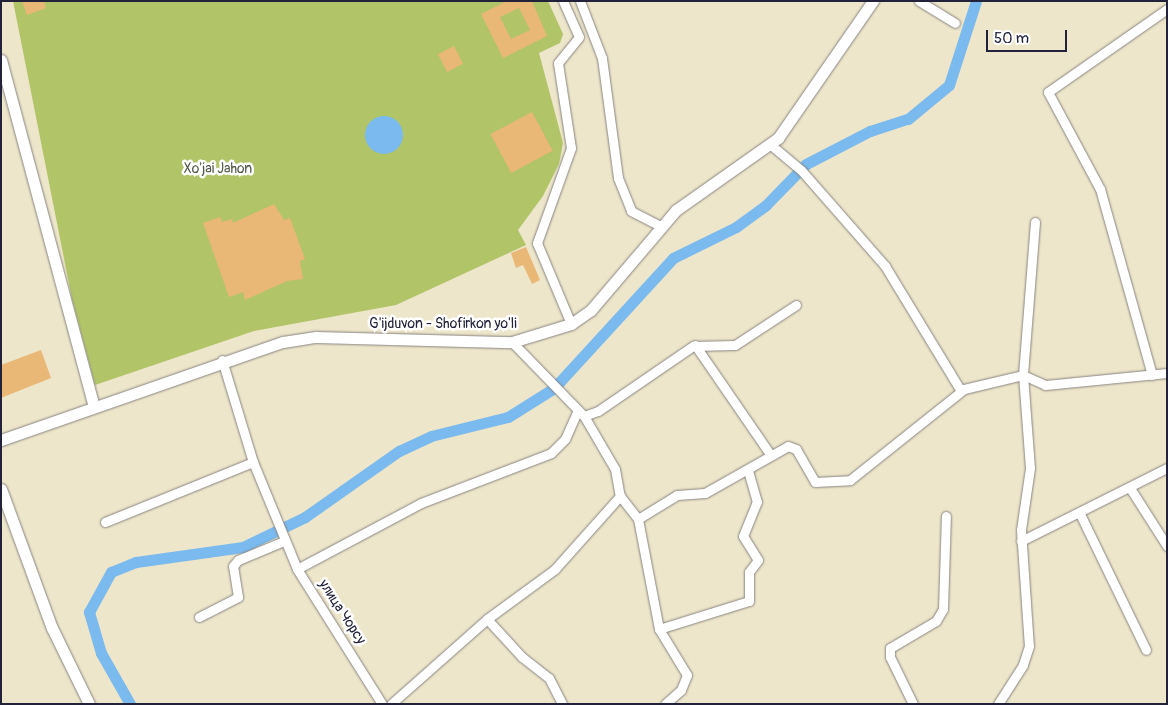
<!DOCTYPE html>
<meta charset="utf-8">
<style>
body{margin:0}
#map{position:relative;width:1168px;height:705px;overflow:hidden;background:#eee6ca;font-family:Pangolin,sans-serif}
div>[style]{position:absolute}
.green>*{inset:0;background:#b1c468}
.water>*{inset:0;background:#7abaee}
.round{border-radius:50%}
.canal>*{height:11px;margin:-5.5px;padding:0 5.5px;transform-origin:5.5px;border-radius:5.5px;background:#7abaee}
.building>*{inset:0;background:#e9b776;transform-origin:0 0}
.roads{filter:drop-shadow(0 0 1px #888482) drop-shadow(0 0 1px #888482)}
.street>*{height:9px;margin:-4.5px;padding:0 4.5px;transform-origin:4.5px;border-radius:4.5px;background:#fff}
.secondary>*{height:11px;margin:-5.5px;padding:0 5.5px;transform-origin:5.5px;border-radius:5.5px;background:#fff}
span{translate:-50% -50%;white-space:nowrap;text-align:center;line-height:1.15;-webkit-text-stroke:5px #fff;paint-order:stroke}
.park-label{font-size:14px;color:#545b4b}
.street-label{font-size:14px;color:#22223b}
.frame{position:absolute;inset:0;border:2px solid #22223b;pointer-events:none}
.scale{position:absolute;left:986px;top:30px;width:81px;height:22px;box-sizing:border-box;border:2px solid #22223b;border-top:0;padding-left:6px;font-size:15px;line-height:18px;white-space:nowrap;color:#22223b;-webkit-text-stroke:4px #fff;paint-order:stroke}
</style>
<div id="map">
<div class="green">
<div style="clip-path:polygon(13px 1px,548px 1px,563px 34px,560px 43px,539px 53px,563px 143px,559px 164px,543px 196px,518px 230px,526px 245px,396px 305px,254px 331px,95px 385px,72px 299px)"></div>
</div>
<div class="water">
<div class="round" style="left:365px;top:116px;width:38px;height:38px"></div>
</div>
<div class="canal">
<div style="left:130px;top:704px;width:59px;rotate:-119.6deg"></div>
<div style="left:101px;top:653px;width:43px;rotate:-106.3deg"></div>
<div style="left:89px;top:612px;width:46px;rotate:-61.2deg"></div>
<div style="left:111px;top:572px;width:27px;rotate:-22deg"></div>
<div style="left:136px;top:562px;width:108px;rotate:-8deg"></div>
<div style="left:243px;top:547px;width:69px;rotate:-25.8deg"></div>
<div style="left:305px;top:517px;width:115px;rotate:-35.1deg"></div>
<div style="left:399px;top:451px;width:35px;rotate:-25deg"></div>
<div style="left:431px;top:436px;width:79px;rotate:-13.9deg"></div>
<div style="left:508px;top:417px;width:54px;rotate:-32.2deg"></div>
<div style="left:554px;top:388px;width:176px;rotate:-47.5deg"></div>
<div style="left:673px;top:258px;width:70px;rotate:-26.2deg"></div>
<div style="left:736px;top:227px;width:37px;rotate:-36deg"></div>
<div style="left:766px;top:205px;width:57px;rotate:-45.7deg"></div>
<div style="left:806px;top:164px;width:72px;rotate:-27.3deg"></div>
<div style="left:870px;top:131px;width:40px;rotate:-18deg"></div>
<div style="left:908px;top:119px;width:53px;rotate:-39.7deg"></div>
<div style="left:949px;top:85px;width:88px;rotate:-72.2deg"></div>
</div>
<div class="building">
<div style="clip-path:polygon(22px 1px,44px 1px,46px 8px,27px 15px)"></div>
<div style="clip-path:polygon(evenodd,507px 1px,532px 1px,547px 36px,503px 58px,481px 14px,507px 1px,519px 8px,530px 30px,511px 39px,500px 17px,519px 8px)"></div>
<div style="left:454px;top:46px;width:20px;height:18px;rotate:63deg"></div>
<div style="left:532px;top:112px;width:44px;height:47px;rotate:62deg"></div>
<div style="clip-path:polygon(274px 204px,284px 220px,290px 218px,305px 259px,300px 261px,303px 279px,287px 281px,245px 300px,243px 292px,229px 297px,203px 223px,220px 217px,222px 222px,232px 219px,233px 223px)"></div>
<div style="clip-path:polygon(526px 247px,540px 280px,532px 284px,523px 265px,516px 268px,511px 253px)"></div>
<div style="clip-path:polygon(41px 350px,51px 378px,1px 398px,1px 365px)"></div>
</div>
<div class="roads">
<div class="street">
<div style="left:563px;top:1px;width:39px;rotate:66deg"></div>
<div style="left:579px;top:37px;width:33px;rotate:129deg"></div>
<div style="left:558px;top:63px;width:86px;rotate:81.3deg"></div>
<div style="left:571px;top:148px;width:101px;rotate:109.7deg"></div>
<div style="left:537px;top:243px;width:88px;rotate:67.2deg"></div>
<div style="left:580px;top:1px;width:61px;rotate:68.9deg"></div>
<div style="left:602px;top:58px;width:121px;rotate:82.4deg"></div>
<div style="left:618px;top:178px;width:35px;rotate:68deg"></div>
<div style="left:631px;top:211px;width:34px;rotate:27deg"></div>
<div style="left:919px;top:1px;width:42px;rotate:31.4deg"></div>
<div style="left:771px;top:145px;width:39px;rotate:40deg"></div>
<div style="left:801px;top:170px;width:128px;rotate:48.8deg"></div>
<div style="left:885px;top:266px;width:146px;rotate:58.7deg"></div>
<div style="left:1035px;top:222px;width:153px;rotate:94.5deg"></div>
<div style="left:1023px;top:375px;width:24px;rotate:24deg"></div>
<div style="left:1045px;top:385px;width:123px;rotate:-5.6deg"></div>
<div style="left:512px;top:342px;width:103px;rotate:45.8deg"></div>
<div style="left:584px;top:416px;width:15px;rotate:-20deg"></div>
<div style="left:598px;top:411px;width:115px;rotate:-34.4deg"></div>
<div style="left:693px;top:346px;width:42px;rotate:-1.4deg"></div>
<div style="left:735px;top:345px;width:73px;rotate:-33.3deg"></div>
<div style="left:695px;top:345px;width:132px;rotate:55.5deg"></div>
<div style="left:222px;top:360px;width:107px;rotate:73.1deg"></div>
<div style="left:253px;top:462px;width:116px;rotate:67.6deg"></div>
<div style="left:297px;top:569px;width:160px;rotate:57.8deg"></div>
<div style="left:1152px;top:375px;width:193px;rotate:-105.6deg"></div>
<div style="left:1100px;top:189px;width:110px;rotate:-118.2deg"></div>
<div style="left:1048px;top:92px;width:145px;rotate:-34.9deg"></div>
<div style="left:584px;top:416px;width:61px;rotate:59.7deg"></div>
<div style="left:615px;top:469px;width:27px;rotate:80deg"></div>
<div style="left:620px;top:496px;width:29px;rotate:52deg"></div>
<div style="left:638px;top:519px;width:112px;rotate:79.2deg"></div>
<div style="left:659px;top:629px;width:54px;rotate:58.7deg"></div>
<div style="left:687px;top:675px;width:16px;rotate:112deg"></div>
<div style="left:681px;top:690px;width:21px;rotate:139deg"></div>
<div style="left:1130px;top:488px;width:69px;rotate:57.5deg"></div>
<div style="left:1080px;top:514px;width:151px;rotate:64.1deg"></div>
<div style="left:638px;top:519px;width:46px;rotate:-31.6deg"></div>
<div style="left:677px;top:495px;width:28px;rotate:-4deg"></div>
<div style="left:705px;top:493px;width:95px;rotate:-29.5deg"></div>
<div style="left:788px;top:446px;width:9px;rotate:21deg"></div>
<div style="left:796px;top:449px;width:38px;rotate:60deg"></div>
<div style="left:815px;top:482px;width:35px;rotate:-3deg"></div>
<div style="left:850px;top:480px;width:146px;rotate:-38.6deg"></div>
<div style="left:964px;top:389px;width:61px;rotate:-13.3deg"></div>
<div style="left:1023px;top:375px;width:93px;rotate:85.7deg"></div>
<div style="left:1030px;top:468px;width:63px;rotate:98.3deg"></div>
<div style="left:1021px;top:530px;width:116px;rotate:86.1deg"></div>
<div style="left:1029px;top:646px;width:20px;rotate:108deg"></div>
<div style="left:1023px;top:665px;width:46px;rotate:122.7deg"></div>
<div style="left:105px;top:522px;width:160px;rotate:-22.1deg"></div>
<div style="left:1021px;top:541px;width:163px;rotate:-26.6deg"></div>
<div style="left:297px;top:569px;width:140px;rotate:-28deg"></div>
<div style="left:421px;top:503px;width:139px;rotate:-21deg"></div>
<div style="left:551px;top:453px;width:20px;rotate:-45deg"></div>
<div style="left:565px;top:439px;width:32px;rotate:-66deg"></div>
<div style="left:199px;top:617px;width:44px;rotate:-27.1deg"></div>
<div style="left:238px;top:597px;width:31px;rotate:-99deg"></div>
<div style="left:233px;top:566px;width:8px;rotate:-50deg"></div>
<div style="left:238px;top:560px;width:50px;rotate:-22.4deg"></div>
<div style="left:487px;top:619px;width:52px;rotate:47.4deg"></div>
<div style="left:522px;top:657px;width:34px;rotate:38deg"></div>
<div style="left:549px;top:678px;width:29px;rotate:63deg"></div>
<div style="left:659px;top:629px;width:94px;rotate:-17.3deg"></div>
<div style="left:749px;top:601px;width:29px;rotate:-90deg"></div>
<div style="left:749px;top:572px;width:15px;rotate:-53deg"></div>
<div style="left:758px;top:560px;width:28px;rotate:-122deg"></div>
<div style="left:743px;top:536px;width:37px;rotate:-68deg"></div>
<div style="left:757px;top:502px;width:33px;rotate:-106deg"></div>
<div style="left:391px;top:704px;width:128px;rotate:-41.5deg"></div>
<div style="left:487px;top:619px;width:84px;rotate:-36.3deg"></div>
<div style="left:555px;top:569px;width:98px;rotate:-48.3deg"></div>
<div style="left:913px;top:704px;width:52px;rotate:-116.1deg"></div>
<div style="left:890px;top:657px;width:9px;rotate:-90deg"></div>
<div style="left:890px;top:648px;width:53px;rotate:-30.4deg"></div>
<div style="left:936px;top:621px;width:14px;rotate:-60deg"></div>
<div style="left:943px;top:609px;width:93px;rotate:-88.2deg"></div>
</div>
<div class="secondary">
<div style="left:1px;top:60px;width:358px;rotate:75deg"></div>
<div style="left:1px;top:440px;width:299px;rotate:-19.2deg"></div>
<div style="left:283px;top:342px;width:33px;rotate:-9deg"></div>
<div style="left:316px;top:337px;width:196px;rotate:1.5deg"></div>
<div style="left:512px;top:342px;width:62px;rotate:-17deg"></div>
<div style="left:571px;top:324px;width:24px;rotate:-35deg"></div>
<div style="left:591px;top:310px;width:131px;rotate:-49.6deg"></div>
<div style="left:676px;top:210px;width:125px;rotate:-35.2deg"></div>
<div style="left:778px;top:138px;width:167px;rotate:-55.3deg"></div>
<div style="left:1px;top:489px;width:148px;rotate:69.9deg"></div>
<div style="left:52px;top:628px;width:85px;rotate:64deg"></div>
</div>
</div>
<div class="park-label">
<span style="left:218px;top:169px">Xo'jai Jahon</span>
</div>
<div class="street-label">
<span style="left:443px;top:324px">G'ijduvon - Shofirkon yo'li</span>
<span style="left:342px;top:612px;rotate:57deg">улица Чорсу</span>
</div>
<div class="frame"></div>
<div class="scale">50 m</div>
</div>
